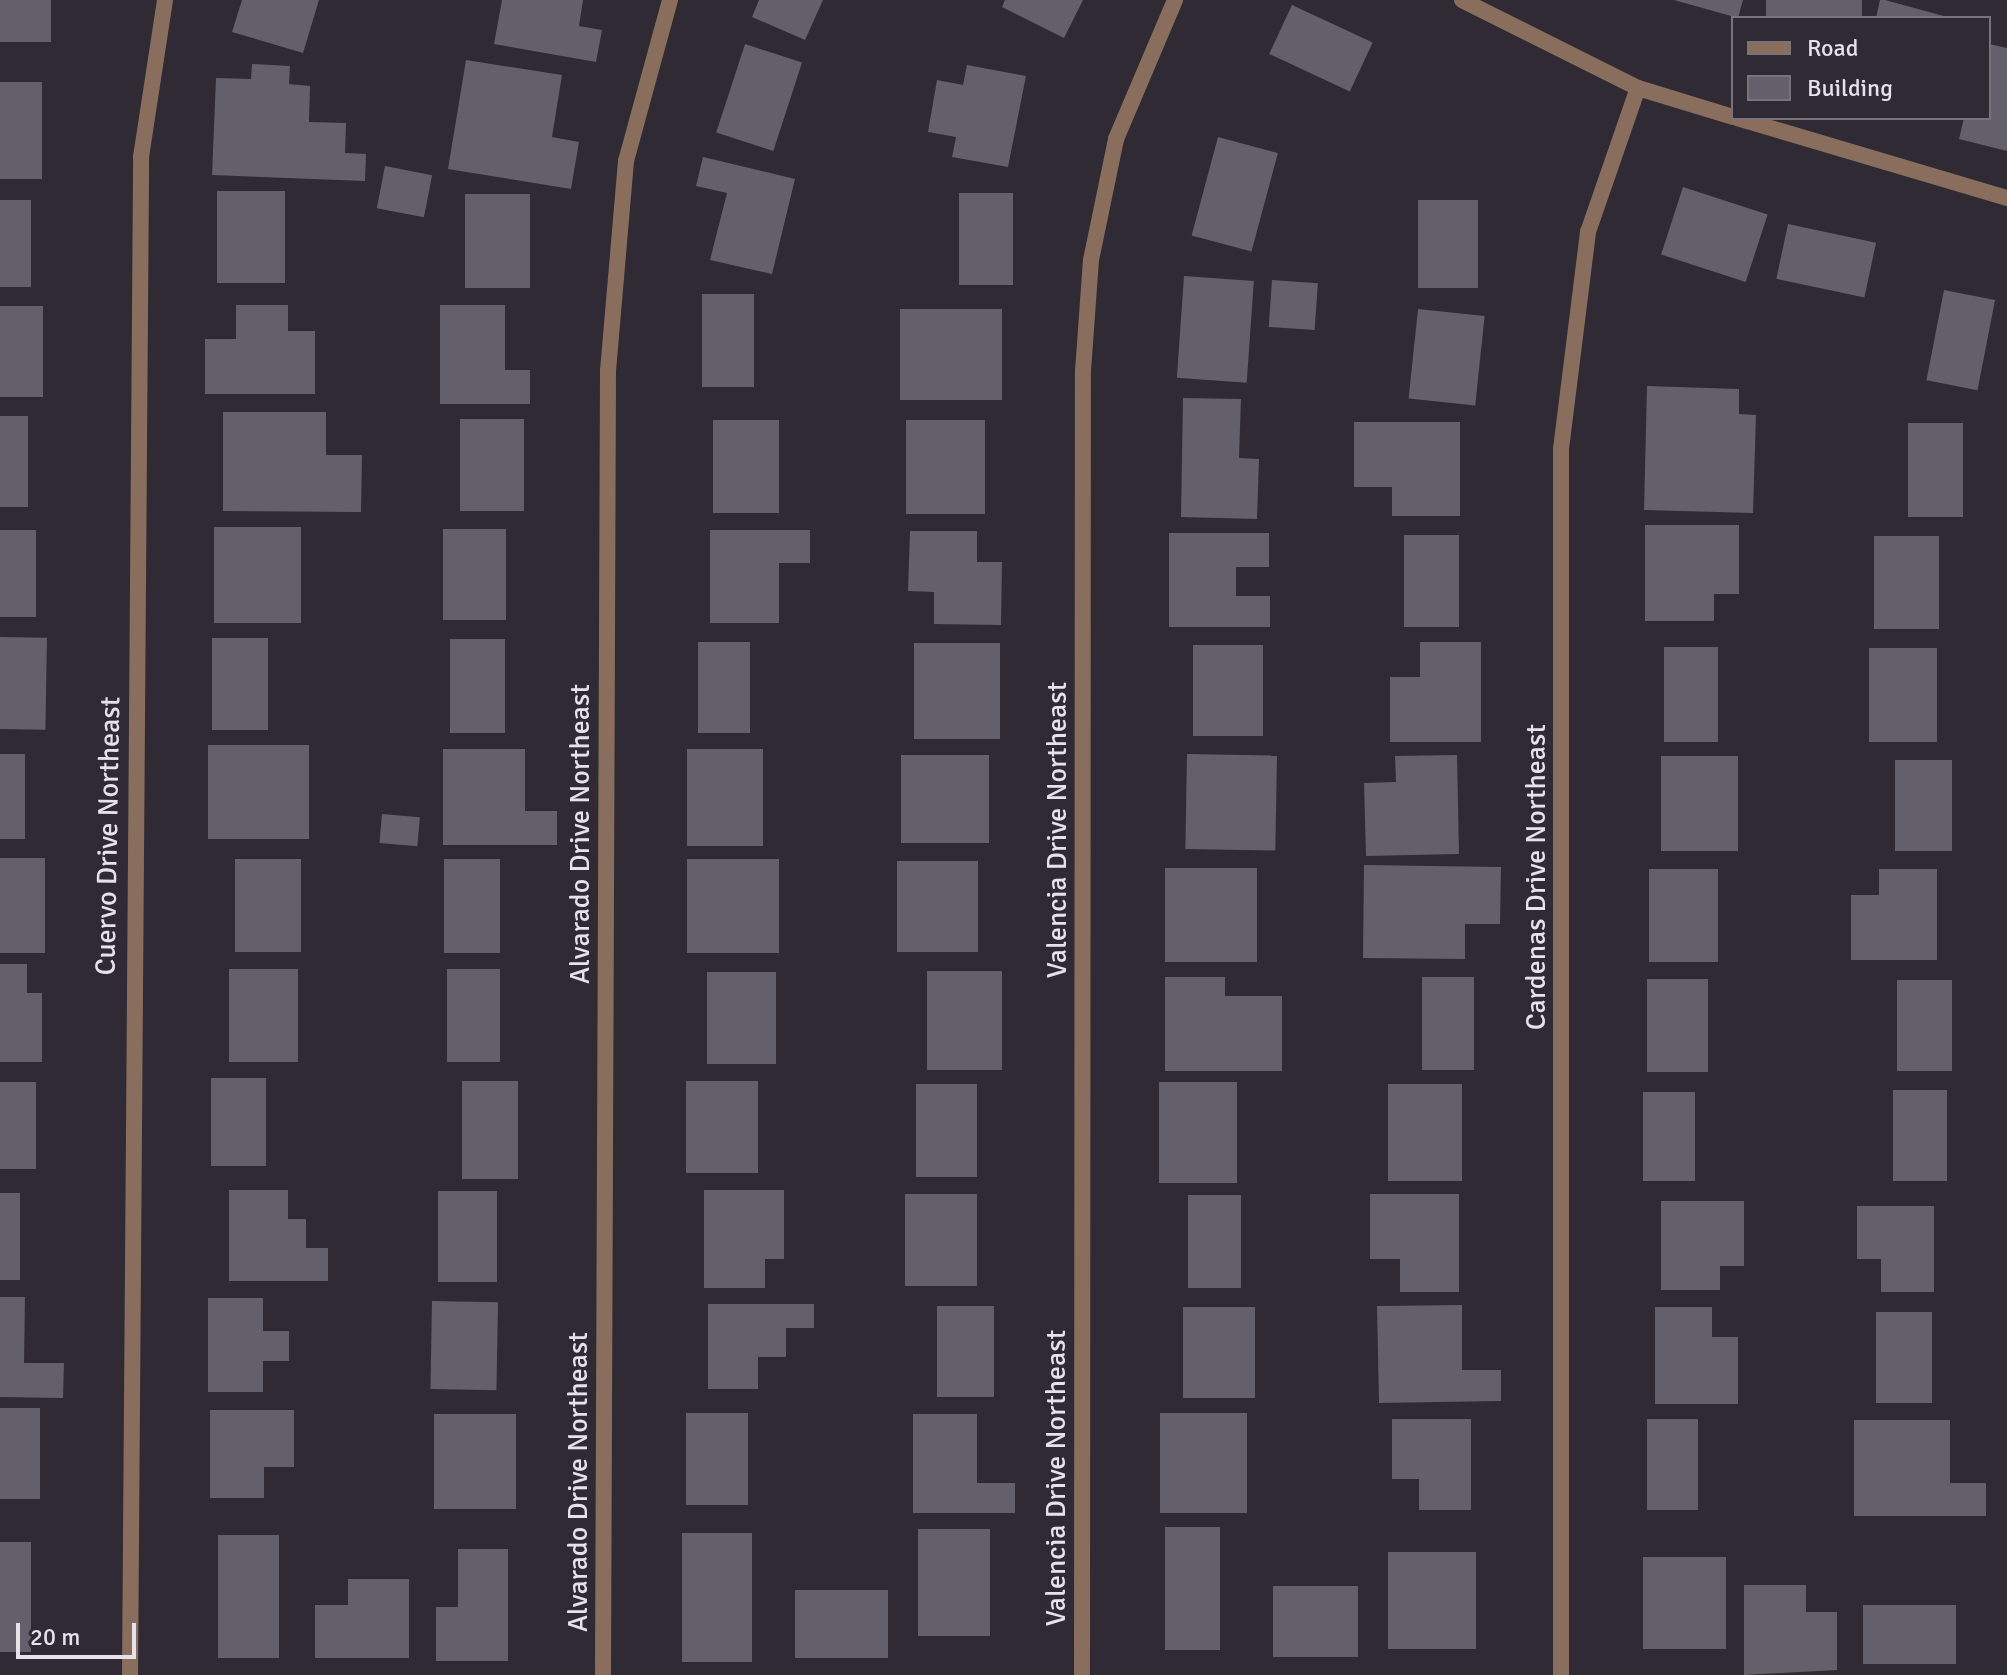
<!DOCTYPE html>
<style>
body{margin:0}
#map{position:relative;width:2007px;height:1675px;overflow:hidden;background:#2f2a34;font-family:Signika,sans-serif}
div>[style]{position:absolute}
.building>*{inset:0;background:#635f6b;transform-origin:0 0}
.street>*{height:16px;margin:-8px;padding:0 8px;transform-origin:8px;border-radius:8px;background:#8a6e5d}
span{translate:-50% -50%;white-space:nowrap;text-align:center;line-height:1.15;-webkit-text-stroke:7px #2f2a34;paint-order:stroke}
.street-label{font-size:28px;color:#e6e2e9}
.legend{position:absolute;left:1731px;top:16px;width:260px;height:104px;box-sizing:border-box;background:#2f2a34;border:2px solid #78747c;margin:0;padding:10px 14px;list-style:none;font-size:24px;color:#e6e2e9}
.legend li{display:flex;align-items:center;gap:16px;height:40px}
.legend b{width:40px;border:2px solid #78747c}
.scale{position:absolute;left:16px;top:1623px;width:120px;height:36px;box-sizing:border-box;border:4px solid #e6e2e9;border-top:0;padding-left:10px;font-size:24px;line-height:28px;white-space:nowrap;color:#e6e2e9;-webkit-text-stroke:6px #2f2a34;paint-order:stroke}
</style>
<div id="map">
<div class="building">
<div style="left:0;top:0;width:51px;height:42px"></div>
<div style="clip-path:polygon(242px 0,319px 0,303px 53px,232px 32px)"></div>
<div style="clip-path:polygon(502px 0,583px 0,579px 26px,602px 30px,596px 62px,494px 44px)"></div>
<div style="clip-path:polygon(759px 0,823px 0,805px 40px,752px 17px)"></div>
<div style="clip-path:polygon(1005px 0,1083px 0,1064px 38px,1002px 7px)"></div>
<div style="clip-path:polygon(1674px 0,1743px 0,1738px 18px)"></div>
<div style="left:1766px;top:0;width:96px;height:18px"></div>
<div style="clip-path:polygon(1880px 0,1885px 0,1951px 18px,1876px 18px)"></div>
<div style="left:1292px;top:5px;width:89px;height:54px;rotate:25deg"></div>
<div style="left:745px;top:44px;width:60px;height:93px;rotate:18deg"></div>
<div style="clip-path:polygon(1989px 44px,2007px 48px,2007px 151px,1959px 139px,1964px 118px,1989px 118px)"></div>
<div style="clip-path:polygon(466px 60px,562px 75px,552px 137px,579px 142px,571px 189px,448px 169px)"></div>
<div style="clip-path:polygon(252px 64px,290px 66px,289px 84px,310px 86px,309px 122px,346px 123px,345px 153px,366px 154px,365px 181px,212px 175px,216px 78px,251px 79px)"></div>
<div style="clip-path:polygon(967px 65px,1026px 76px,1008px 167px,952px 157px,956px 137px,928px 132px,937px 80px,963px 85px)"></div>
<div style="left:0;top:82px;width:42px;height:97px"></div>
<div style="left:1218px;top:137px;width:62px;height:102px;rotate:15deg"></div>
<div style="clip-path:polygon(703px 157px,795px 179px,772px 274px,710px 260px,727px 193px,696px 186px)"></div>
<div style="left:385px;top:166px;width:48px;height:43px;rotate:11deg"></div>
<div style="left:1683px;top:187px;width:89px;height:71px;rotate:18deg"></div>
<div style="left:217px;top:191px;width:68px;height:92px"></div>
<div style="left:959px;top:193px;width:54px;height:92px"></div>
<div style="left:465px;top:194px;width:65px;height:94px"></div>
<div style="left:0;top:200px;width:31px;height:87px"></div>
<div style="left:1418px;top:200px;width:60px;height:88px"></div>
<div style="left:1788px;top:224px;width:90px;height:56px;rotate:12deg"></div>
<div style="left:1184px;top:276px;width:70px;height:102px;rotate:4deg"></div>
<div style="left:1272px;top:280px;width:46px;height:47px;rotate:4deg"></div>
<div style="left:1944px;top:290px;width:52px;height:92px;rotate:11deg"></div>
<div style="left:702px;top:294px;width:52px;height:93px"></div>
<div style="clip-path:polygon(236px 305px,288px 305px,288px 331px,315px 331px,315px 394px,205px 394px,205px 339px,236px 339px)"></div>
<div style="clip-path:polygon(440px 305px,505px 305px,505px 370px,530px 370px,530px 404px,440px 404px)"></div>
<div style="left:0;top:306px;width:43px;height:91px"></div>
<div style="left:900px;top:309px;width:102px;height:91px"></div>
<div style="left:1418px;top:309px;width:67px;height:90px;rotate:6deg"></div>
<div style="clip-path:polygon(1647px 386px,1739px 389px,1739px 414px,1756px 415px,1753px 513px,1644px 510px)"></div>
<div style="clip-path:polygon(1183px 398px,1241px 399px,1239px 458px,1259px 459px,1257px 519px,1181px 517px)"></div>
<div style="clip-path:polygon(223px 412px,326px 412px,326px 455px,362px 455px,361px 512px,223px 511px)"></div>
<div style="left:0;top:416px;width:28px;height:91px"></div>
<div style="left:460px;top:419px;width:64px;height:92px"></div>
<div style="left:713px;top:420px;width:66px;height:93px"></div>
<div style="left:906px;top:420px;width:79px;height:94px"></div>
<div style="clip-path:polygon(1354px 422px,1460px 422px,1460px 516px,1392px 516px,1392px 487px,1354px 487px)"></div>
<div style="left:1908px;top:423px;width:55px;height:94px"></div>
<div style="clip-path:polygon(1645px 525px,1739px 525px,1739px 594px,1714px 594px,1714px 621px,1645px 621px)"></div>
<div style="left:214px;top:527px;width:87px;height:96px"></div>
<div style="left:443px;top:529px;width:63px;height:91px"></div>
<div style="left:0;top:530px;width:36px;height:87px"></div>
<div style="clip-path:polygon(710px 530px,810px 530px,810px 563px,779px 563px,779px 623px,710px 623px)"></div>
<div style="clip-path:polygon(910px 531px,977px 531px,977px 562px,1002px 562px,1001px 625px,934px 624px,934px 592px,908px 591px)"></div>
<div style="clip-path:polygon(1169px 533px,1269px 533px,1269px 567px,1236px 567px,1236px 596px,1270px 596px,1270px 627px,1169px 627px)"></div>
<div style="left:1404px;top:535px;width:55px;height:92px"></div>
<div style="left:1874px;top:536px;width:65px;height:93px"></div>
<div style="left:0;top:637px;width:47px;height:92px;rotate:1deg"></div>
<div style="left:212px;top:638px;width:56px;height:92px"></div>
<div style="left:450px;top:639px;width:55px;height:94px"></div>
<div style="left:698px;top:642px;width:52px;height:91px"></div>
<div style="clip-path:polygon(1420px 642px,1481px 642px,1481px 742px,1390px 742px,1390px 677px,1420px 677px)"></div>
<div style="left:914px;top:643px;width:86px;height:96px"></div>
<div style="left:1193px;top:645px;width:70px;height:91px"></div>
<div style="left:1664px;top:647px;width:54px;height:95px"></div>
<div style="left:1869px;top:648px;width:68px;height:94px"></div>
<div style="left:208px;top:745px;width:101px;height:94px"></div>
<div style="clip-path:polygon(443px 749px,525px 749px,525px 811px,557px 811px,557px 845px,443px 845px)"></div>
<div style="left:687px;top:749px;width:76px;height:97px"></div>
<div style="left:0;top:754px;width:25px;height:85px"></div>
<div style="left:1187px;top:754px;width:90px;height:95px;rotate:1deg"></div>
<div style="left:901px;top:755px;width:88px;height:88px"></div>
<div style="clip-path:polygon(1457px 755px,1459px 854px,1366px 856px,1364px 783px,1396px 782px,1395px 756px)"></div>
<div style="left:1661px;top:756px;width:77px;height:95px"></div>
<div style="left:1895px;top:760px;width:57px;height:91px"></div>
<div style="left:382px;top:814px;width:38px;height:29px;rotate:5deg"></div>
<div style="left:0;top:858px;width:45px;height:95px"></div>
<div style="left:235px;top:859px;width:66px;height:93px"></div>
<div style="left:444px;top:859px;width:56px;height:94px"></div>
<div style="left:687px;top:859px;width:92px;height:94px"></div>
<div style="left:897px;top:861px;width:81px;height:91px"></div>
<div style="clip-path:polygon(1364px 865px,1501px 867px,1500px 924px,1465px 924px,1465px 959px,1363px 958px)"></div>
<div style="left:1165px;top:868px;width:92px;height:94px"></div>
<div style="left:1649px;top:869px;width:69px;height:93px"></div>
<div style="clip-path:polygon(1879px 869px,1937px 869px,1937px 960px,1851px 960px,1851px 895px,1879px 895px)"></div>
<div style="clip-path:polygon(0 964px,27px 964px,27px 993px,42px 993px,42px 1062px,0 1062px)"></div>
<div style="left:229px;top:969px;width:69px;height:93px"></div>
<div style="left:447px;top:969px;width:53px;height:93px"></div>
<div style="left:927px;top:971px;width:75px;height:99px"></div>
<div style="left:707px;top:972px;width:69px;height:92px"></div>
<div style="clip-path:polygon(1165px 977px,1225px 977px,1225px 996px,1282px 996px,1282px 1071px,1165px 1071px)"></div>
<div style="left:1422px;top:977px;width:52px;height:93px"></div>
<div style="left:1647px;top:979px;width:61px;height:93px"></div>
<div style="left:1897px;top:980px;width:55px;height:91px"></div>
<div style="left:211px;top:1078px;width:55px;height:88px"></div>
<div style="left:462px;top:1081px;width:56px;height:98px"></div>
<div style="left:686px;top:1081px;width:72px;height:92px"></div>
<div style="left:0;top:1082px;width:36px;height:87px"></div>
<div style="left:1159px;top:1082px;width:78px;height:101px"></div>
<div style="left:916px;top:1084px;width:61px;height:93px"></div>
<div style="left:1388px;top:1084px;width:74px;height:97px"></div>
<div style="left:1893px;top:1090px;width:54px;height:91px"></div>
<div style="left:1643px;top:1092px;width:52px;height:89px"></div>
<div style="clip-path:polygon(229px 1190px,288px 1190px,288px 1219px,306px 1219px,306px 1248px,328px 1248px,328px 1281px,229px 1281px)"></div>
<div style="clip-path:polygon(704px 1190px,784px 1190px,784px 1259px,765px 1259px,765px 1288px,704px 1288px)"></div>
<div style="left:438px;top:1191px;width:59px;height:91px"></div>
<div style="left:0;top:1193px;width:20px;height:87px"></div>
<div style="left:905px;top:1194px;width:72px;height:92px"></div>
<div style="clip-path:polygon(1370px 1194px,1459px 1194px,1459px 1292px,1400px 1292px,1400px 1259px,1370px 1259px)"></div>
<div style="left:1188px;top:1195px;width:53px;height:93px"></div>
<div style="clip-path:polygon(1661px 1201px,1744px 1201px,1744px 1266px,1720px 1266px,1720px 1290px,1661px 1290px)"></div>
<div style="clip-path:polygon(1857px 1206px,1934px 1206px,1934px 1292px,1881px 1292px,1881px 1259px,1857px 1259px)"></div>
<div style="clip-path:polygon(0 1297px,25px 1297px,24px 1363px,64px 1363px,63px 1398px,0 1397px)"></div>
<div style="clip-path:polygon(208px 1298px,263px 1298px,263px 1331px,289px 1331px,289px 1361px,263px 1361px,263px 1392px,208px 1392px)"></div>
<div style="left:432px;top:1301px;width:66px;height:88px;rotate:1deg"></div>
<div style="clip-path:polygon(708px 1304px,814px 1304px,814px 1328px,786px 1328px,786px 1357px,758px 1357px,758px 1389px,708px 1389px)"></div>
<div style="clip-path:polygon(1462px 1305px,1462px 1370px,1501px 1370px,1501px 1401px,1379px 1403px,1377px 1306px)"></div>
<div style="left:937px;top:1306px;width:57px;height:91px"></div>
<div style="left:1183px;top:1307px;width:72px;height:91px"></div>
<div style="clip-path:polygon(1655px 1307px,1712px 1307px,1712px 1337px,1738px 1337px,1738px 1404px,1655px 1404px)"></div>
<div style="left:1876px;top:1312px;width:56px;height:91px"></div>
<div style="left:0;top:1408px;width:40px;height:91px"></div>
<div style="clip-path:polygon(210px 1410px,294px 1410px,294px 1467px,264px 1467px,264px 1498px,210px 1498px)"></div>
<div style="left:686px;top:1413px;width:62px;height:92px"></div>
<div style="left:1160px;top:1413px;width:87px;height:100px"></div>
<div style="left:434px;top:1414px;width:82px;height:95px"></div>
<div style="clip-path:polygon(913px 1414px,977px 1414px,977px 1483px,1015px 1483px,1015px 1513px,913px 1513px)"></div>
<div style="clip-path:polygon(1392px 1419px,1471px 1419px,1471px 1510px,1419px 1510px,1419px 1479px,1392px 1479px)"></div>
<div style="left:1647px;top:1419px;width:51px;height:91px"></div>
<div style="clip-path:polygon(1854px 1420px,1950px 1420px,1950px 1483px,1986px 1483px,1986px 1516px,1854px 1516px)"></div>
<div style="left:1165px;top:1527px;width:55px;height:123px"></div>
<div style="left:918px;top:1529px;width:72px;height:107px"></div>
<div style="left:682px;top:1533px;width:70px;height:129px"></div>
<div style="left:218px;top:1535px;width:61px;height:123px"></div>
<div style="left:0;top:1542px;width:31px;height:110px"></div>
<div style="clip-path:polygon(458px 1549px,508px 1549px,508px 1661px,436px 1661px,436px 1607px,458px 1607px)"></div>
<div style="left:1388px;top:1552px;width:88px;height:97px"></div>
<div style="left:1643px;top:1557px;width:83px;height:92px"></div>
<div style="clip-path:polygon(348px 1579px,409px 1579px,409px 1658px,315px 1658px,315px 1605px,348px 1605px)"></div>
<div style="clip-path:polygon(1744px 1585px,1806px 1585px,1806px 1612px,1837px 1612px,1837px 1670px,1744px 1675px)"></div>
<div style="left:1273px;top:1586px;width:85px;height:71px"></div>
<div style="left:795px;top:1590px;width:93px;height:68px"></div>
<div style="left:1863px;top:1605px;width:93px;height:59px"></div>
</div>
<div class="street">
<div style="left:1462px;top:0;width:197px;rotate:26.6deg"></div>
<div style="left:1638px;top:88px;width:99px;rotate:17deg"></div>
<div style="left:1737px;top:118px;width:282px;rotate:16.5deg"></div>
<div style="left:130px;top:1675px;width:1518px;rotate:-89.58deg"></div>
<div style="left:141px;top:157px;width:159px;rotate:-81.3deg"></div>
<div style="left:603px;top:1675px;width:1304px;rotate:-89.78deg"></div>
<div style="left:608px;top:371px;width:211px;rotate:-85.1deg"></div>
<div style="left:626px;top:161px;width:167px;rotate:-74.7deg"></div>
<div style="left:1082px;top:1675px;width:1304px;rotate:-89.96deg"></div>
<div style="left:1083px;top:371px;width:111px;rotate:-85.9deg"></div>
<div style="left:1091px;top:260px;width:124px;rotate:-78.3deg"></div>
<div style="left:1116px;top:139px;width:151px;rotate:-67deg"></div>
<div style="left:1561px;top:1675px;width:1226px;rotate:-90deg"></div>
<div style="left:1561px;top:449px;width:219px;rotate:-82.9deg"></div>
<div style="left:1588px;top:232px;width:152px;rotate:-70.9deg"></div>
</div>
<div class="street-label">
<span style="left:1057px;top:830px;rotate:-90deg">Valencia Drive Northeast</span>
<span style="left:580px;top:834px;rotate:-90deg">Alvarado Drive Northeast</span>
<span style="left:108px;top:836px;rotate:-89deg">Cuervo Drive Northeast</span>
<span style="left:1536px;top:877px;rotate:-90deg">Cardenas Drive Northeast</span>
<span style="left:1056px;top:1478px;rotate:-90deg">Valencia Drive Northeast</span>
<span style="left:578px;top:1482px;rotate:-90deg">Alvarado Drive Northeast</span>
</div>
<ul class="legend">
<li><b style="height:10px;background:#8a6e5d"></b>Road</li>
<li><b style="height:22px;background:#635f6b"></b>Building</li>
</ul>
<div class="scale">20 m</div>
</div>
